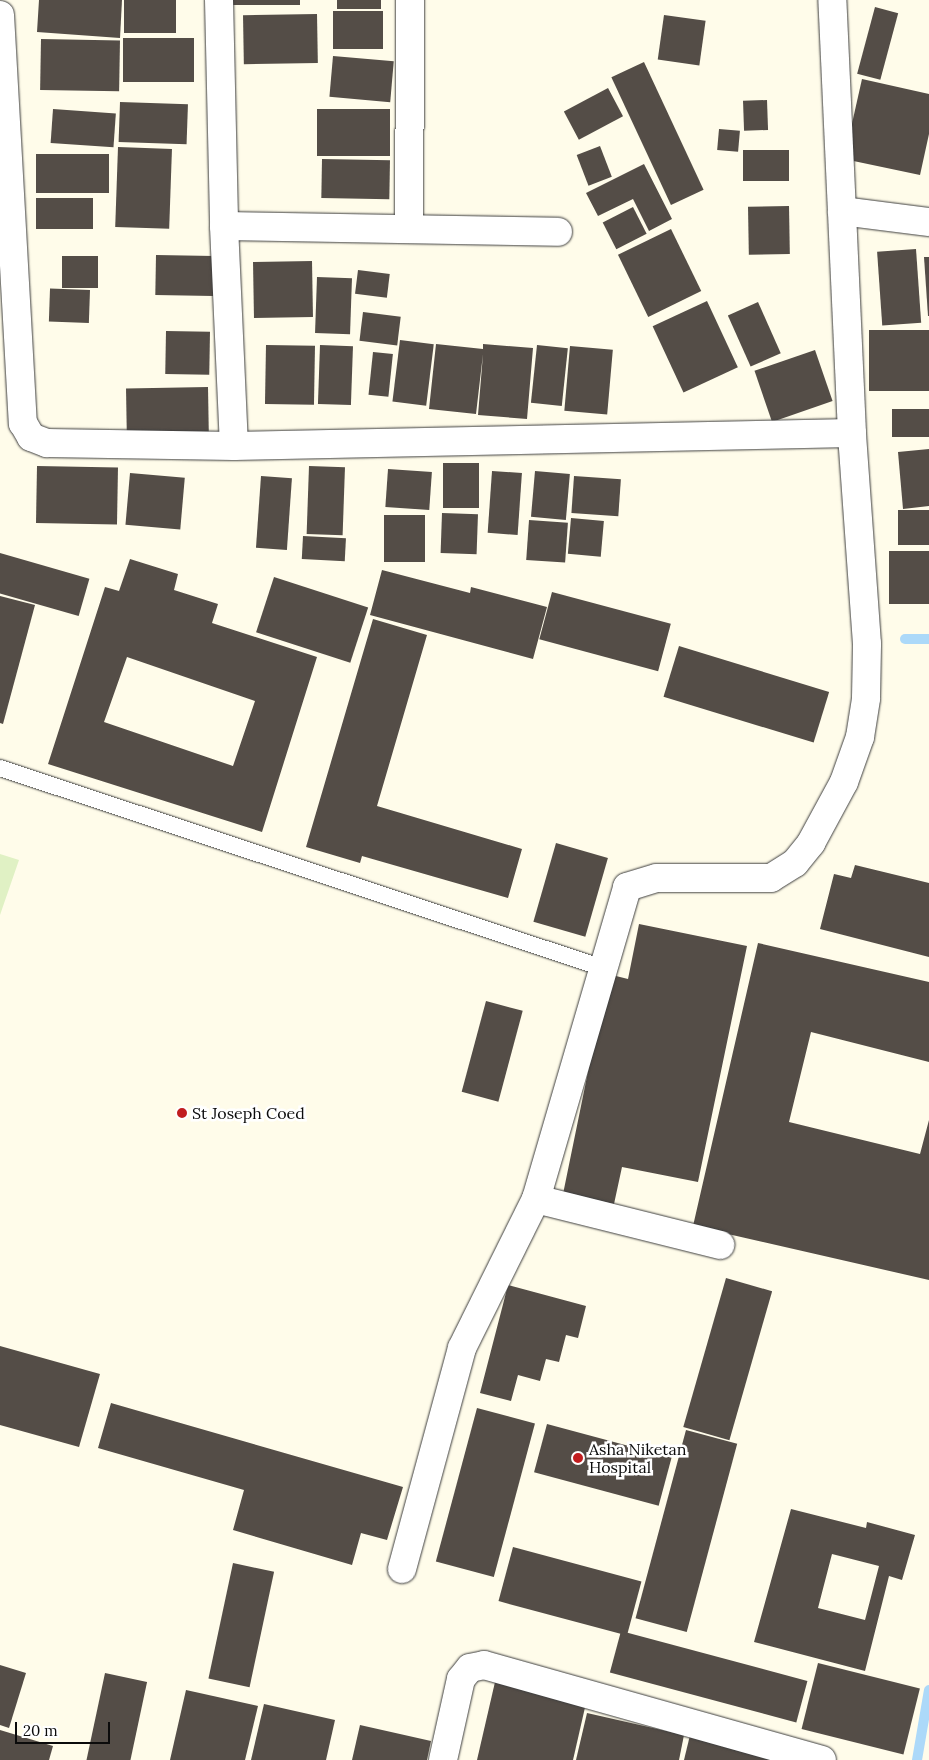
<!DOCTYPE html>
<style>
body{margin:0}
#map{position:relative;width:929px;height:1760px;overflow:hidden;background:#fffcea;font-family:Lora,serif}
div>[style]{position:absolute}
.pitch>*{inset:0;background:#e0f1c4}
.stream>*{height:10px;margin:-5px;padding:0 5px;transform-origin:5px;border-radius:5px;background:#acd9f9}
.building>*{inset:0;background:#544d47;transform-origin:0 0}
.roads{filter:drop-shadow(0 0 1px #3e3e3e) drop-shadow(0 0 1px #3e3e3e)}
.lane>*{height:16px;margin:-8px;padding:0 8px;transform-origin:8px;border-radius:8px;background:#fff}
.street>*{height:28px;margin:-14px;padding:0 14px;transform-origin:14px;border-radius:14px;background:#fff}
.dots>*{width:14px;height:14px;translate:-50% -50%;box-sizing:border-box;border:2px solid #fff;border-radius:50%}
span{translate:-50% -50%;white-space:nowrap;text-align:center;line-height:1.15;-webkit-text-stroke:5px #fff;paint-order:stroke}
.poi-label{font-size:16px;color:#0b0b0b}
.left{translate:0 -50%;text-align:left}
.scale{position:absolute;left:15px;top:1722px;width:95px;height:22px;box-sizing:border-box;border:2px solid #0b0b0b;border-top:0;padding-left:6px;font-size:15px;line-height:18px;white-space:nowrap;color:#0b0b0b;-webkit-text-stroke:4px #fff;paint-order:stroke}
</style>
<div id="map">
<div class="pitch">
<div style="clip-path:polygon(0 854px,19px 860px,0 915px)"></div>
</div>
<div class="stream">
<div style="left:905px;top:639px;width:24px"></div>
<div style="left:917px;top:1760px;width:71px;rotate:-80.3deg"></div>
</div>
<div class="building">
<div style="clip-path:polygon(39px 0,122px 0,120px 38px,37px 32px)"></div>
<div style="left:124px;top:0;width:52px;height:33px"></div>
<div style="left:226px;top:0;width:74px;height:5px"></div>
<div style="left:337px;top:0;width:44px;height:9px"></div>
<div style="left:875px;top:7px;width:24px;height:69px;rotate:15deg"></div>
<div style="left:383px;top:11px;width:38px;height:50px;rotate:90deg"></div>
<div style="left:317px;top:14px;width:49px;height:74px;rotate:89deg"></div>
<div style="left:664px;top:15px;width:42px;height:45px;rotate:8deg"></div>
<div style="left:123px;top:38px;width:71px;height:44px"></div>
<div style="left:41px;top:39px;width:79px;height:51px;rotate:1deg"></div>
<div style="left:333px;top:56px;width:61px;height:41px;rotate:5deg"></div>
<div style="left:644px;top:62px;width:141px;height:36px;rotate:65deg"></div>
<div style="clip-path:polygon(862px 79px,929px 94px,929px 134px,920px 175px,844px 159px)"></div>
<div style="left:608px;top:88px;width:32px;height:50px;rotate:62deg"></div>
<div style="left:767px;top:100px;width:30px;height:24px;rotate:88deg"></div>
<div style="left:120px;top:102px;width:68px;height:40px;rotate:2deg"></div>
<div style="left:53px;top:109px;width:63px;height:34px;rotate:4deg"></div>
<div style="left:317px;top:109px;width:73px;height:47px"></div>
<div style="left:719px;top:129px;width:21px;height:21px;rotate:5deg"></div>
<div style="left:600px;top:146px;width:33px;height:25px;rotate:69deg"></div>
<div style="left:118px;top:147px;width:54px;height:80px;rotate:2deg"></div>
<div style="left:743px;top:150px;width:46px;height:31px"></div>
<div style="left:36px;top:154px;width:73px;height:39px"></div>
<div style="left:322px;top:159px;width:68px;height:39px;rotate:1deg"></div>
<div style="clip-path:polygon(644px 164px,672px 219px,649px 231px,633px 199px,598px 216px,586px 193px)"></div>
<div style="left:93px;top:198px;width:31px;height:57px;rotate:90deg"></div>
<div style="left:789px;top:206px;width:48px;height:41px;rotate:89deg"></div>
<div style="left:633px;top:207px;width:30px;height:34px;rotate:63deg"></div>
<div style="left:671px;top:229px;width:69px;height:59px;rotate:64deg"></div>
<div style="left:916px;top:249px;width:74px;height:39px;rotate:86deg"></div>
<div style="left:156px;top:255px;width:58px;height:40px;rotate:1deg"></div>
<div style="left:62px;top:256px;width:36px;height:32px"></div>
<div style="clip-path:polygon(924px 257px,929px 257px,929px 316px,928px 316px)"></div>
<div style="left:312px;top:261px;width:56px;height:59px;rotate:89deg"></div>
<div style="left:358px;top:270px;width:32px;height:24px;rotate:7deg"></div>
<div style="left:317px;top:277px;width:35px;height:56px;rotate:2deg"></div>
<div style="left:90px;top:290px;width:33px;height:40px;rotate:92deg"></div>
<div style="left:707px;top:301px;width:73px;height:60px;rotate:65deg"></div>
<div style="left:758px;top:302px;width:56px;height:33px;rotate:66deg"></div>
<div style="left:363px;top:312px;width:38px;height:29px;rotate:7deg"></div>
<div style="left:929px;top:330px;width:61px;height:60px;rotate:90deg"></div>
<div style="left:166px;top:331px;width:44px;height:43px;rotate:1deg"></div>
<div style="left:400px;top:340px;width:34px;height:62px;rotate:7deg"></div>
<div style="clip-path:polygon(436px 344px,483px 349px,483px 344px,533px 348px,527px 419px,478px 415px,483px 354px,476px 414px,429px 409px)"></div>
<div style="left:266px;top:345px;width:49px;height:59px;rotate:1deg"></div>
<div style="left:320px;top:345px;width:33px;height:59px;rotate:2deg"></div>
<div style="left:537px;top:345px;width:31px;height:58px;rotate:6deg"></div>
<div style="left:570px;top:346px;width:43px;height:65px;rotate:5deg"></div>
<div style="left:815px;top:350px;width:54px;height:64px;rotate:71deg"></div>
<div style="left:373px;top:352px;width:20px;height:43px;rotate:6deg"></div>
<div style="left:208px;top:387px;width:48px;height:82px;rotate:89deg"></div>
<div style="left:929px;top:409px;width:28px;height:37px;rotate:90deg"></div>
<div style="clip-path:polygon(929px 449px,929px 506px,903px 509px,898px 452px)"></div>
<div style="left:443px;top:463px;width:36px;height:45px"></div>
<div style="left:37px;top:466px;width:81px;height:57px;rotate:1deg"></div>
<div style="left:309px;top:466px;width:36px;height:68px;rotate:2deg"></div>
<div style="left:388px;top:469px;width:44px;height:38px;rotate:4deg"></div>
<div style="left:492px;top:471px;width:30px;height:62px;rotate:4deg"></div>
<div style="left:535px;top:471px;width:35px;height:46px;rotate:5deg"></div>
<div style="left:130px;top:473px;width:55px;height:52px;rotate:5deg"></div>
<div style="left:261px;top:476px;width:31px;height:72px;rotate:4deg"></div>
<div style="left:574px;top:476px;width:47px;height:37px;rotate:4deg"></div>
<div style="left:929px;top:510px;width:35px;height:31px;rotate:90deg"></div>
<div style="left:442px;top:513px;width:36px;height:40px;rotate:2deg"></div>
<div style="left:384px;top:515px;width:41px;height:47px"></div>
<div style="left:571px;top:518px;width:33px;height:36px;rotate:5deg"></div>
<div style="left:529px;top:520px;width:39px;height:40px;rotate:4deg"></div>
<div style="left:303px;top:536px;width:43px;height:23px;rotate:3deg"></div>
<div style="left:929px;top:551px;width:53px;height:40px;rotate:90deg"></div>
<div style="left:0;top:553px;width:93px;height:39px;rotate:16deg"></div>
<div style="clip-path:polygon(evenodd,130px 559px,178px 574px,174px 590px,218px 604px,212px 623px,317px 657px,262px 832px,48px 764px,105px 587px,119px 591px,130px 559px,127px 657px,255px 701px,233px 766px,104px 722px,127px 657px)"></div>
<div style="clip-path:polygon(382px 570px,470px 593px,471px 587px,547px 607px,533px 659px,370px 615px)"></div>
<div style="left:274px;top:577px;width:99px;height:58px;rotate:18deg"></div>
<div style="left:552px;top:592px;width:123px;height:49px;rotate:15deg"></div>
<div style="clip-path:polygon(0 596px,35px 605px,3px 724px,0 723px)"></div>
<div style="clip-path:polygon(373px 619px,427px 635px,377px 806px,522px 849px,508px 898px,362px 856px,360px 863px,306px 847px)"></div>
<div style="left:679px;top:646px;width:157px;height:53px;rotate:17deg"></div>
<div style="left:556px;top:843px;width:54px;height:82px;rotate:16deg"></div>
<div style="clip-path:polygon(855px 865px,929px 883px,929px 957px,820px 929px,834px 874px,851px 878px)"></div>
<div style="clip-path:polygon(639px 924px,747px 946px,698px 1182px,622px 1167px,614px 1204px,563px 1194px,608px 974px,628px 979px)"></div>
<div style="clip-path:polygon(758px 943px,929px 982px,929px 1062px,811px 1032px,789px 1122px,920px 1154px,929px 1120px,929px 1280px,693px 1226px)"></div>
<div style="left:486px;top:1001px;width:38px;height:94px;rotate:15deg"></div>
<div style="left:726px;top:1278px;width:48px;height:155px;rotate:16deg"></div>
<div style="clip-path:polygon(508px 1285px,586px 1306px,578px 1338px,566px 1335px,559px 1362px,546px 1359px,540px 1381px,518px 1375px,511px 1401px,480px 1393px)"></div>
<div style="clip-path:polygon(0 1346px,100px 1374px,79px 1447px,0 1425px)"></div>
<div style="clip-path:polygon(111px 1403px,403px 1487px,387px 1540px,361px 1533px,352px 1565px,233px 1530px,244px 1490px,98px 1448px)"></div>
<div style="left:477px;top:1408px;width:60px;height:159px;rotate:15deg"></div>
<div style="left:547px;top:1424px;width:129px;height:50px;rotate:15deg"></div>
<div style="left:686px;top:1430px;width:53px;height:195px;rotate:15deg"></div>
<div style="clip-path:polygon(evenodd,791px 1509px,866px 1528px,867px 1522px,915px 1535px,902px 1580px,889px 1576px,865px 1671px,754px 1642px,791px 1509px,832px 1554px,879px 1566px,865px 1620px,818px 1608px,832px 1554px)"></div>
<div style="left:513px;top:1547px;width:133px;height:56px;rotate:15deg"></div>
<div style="left:233px;top:1563px;width:42px;height:118px;rotate:12deg"></div>
<div style="left:621px;top:1631px;width:193px;height:43px;rotate:15deg"></div>
<div style="left:818px;top:1663px;width:105px;height:68px;rotate:14deg"></div>
<div style="clip-path:polygon(0 1665px,26px 1673px,9px 1728px,0 1725px)"></div>
<div style="left:105px;top:1673px;width:43px;height:89px;rotate:12deg"></div>
<div style="clip-path:polygon(495px 1682px,586px 1703px,573px 1760px,477px 1760px)"></div>
<div style="clip-path:polygon(186px 1690px,258px 1706px,245px 1760px,170px 1760px)"></div>
<div style="clip-path:polygon(264px 1704px,335px 1720px,326px 1760px,251px 1760px)"></div>
<div style="clip-path:polygon(587px 1713px,684px 1735px,679px 1760px,576px 1760px)"></div>
<div style="clip-path:polygon(360px 1725px,431px 1741px,427px 1760px,352px 1760px)"></div>
<div style="clip-path:polygon(0 1730px,53px 1746px,49px 1760px,0 1760px)"></div>
<div style="clip-path:polygon(691px 1731px,776px 1760px,684px 1760px)"></div>
</div>
<div class="roads">
<div class="lane">
<div style="left:0;top:768px;width:635px;rotate:18.35deg"></div>
</div>
<div class="street">
<div style="left:219px;top:0;width:226px;rotate:88.7deg"></div>
<div style="left:224px;top:226px;width:220px;rotate:87.4deg"></div>
<div style="left:0;top:15px;width:409px;rotate:86.8deg"></div>
<div style="left:23px;top:423px;width:16px;rotate:60deg"></div>
<div style="left:31px;top:437px;width:17px;rotate:21deg"></div>
<div style="left:47px;top:443px;width:187px;rotate:0.9deg"></div>
<div style="left:234px;top:446px;width:618px;rotate:-1.21deg"></div>
<div style="left:842px;top:211px;width:88px;rotate:7.2deg"></div>
<div style="left:224px;top:226px;width:334px;rotate:1deg"></div>
<div style="left:409px;top:228px;width:228px;rotate:-89.7deg"></div>
<div style="left:536px;top:1199px;width:190px;rotate:14deg"></div>
<div style="left:402px;top:1569px;width:229px;rotate:-74.8deg"></div>
<div style="left:462px;top:1348px;width:166px;rotate:-63.6deg"></div>
<div style="left:536px;top:1199px;width:325px;rotate:-73.7deg"></div>
<div style="left:627px;top:887px;width:31px;rotate:-17deg"></div>
<div style="left:657px;top:878px;width:114px"></div>
<div style="left:771px;top:878px;width:28px;rotate:-32deg"></div>
<div style="left:795px;top:863px;width:26px;rotate:-51deg"></div>
<div style="left:811px;top:843px;width:69px;rotate:-61.6deg"></div>
<div style="left:844px;top:782px;width:48px;rotate:-70.4deg"></div>
<div style="left:860px;top:737px;width:39px;rotate:-81deg"></div>
<div style="left:866px;top:698px;width:54px;rotate:-88.9deg"></div>
<div style="left:867px;top:644px;width:212px;rotate:-94.1deg"></div>
<div style="left:852px;top:433px;width:433px;rotate:-92.6deg"></div>
<div style="left:443px;top:1760px;width:83px;rotate:-77.5deg"></div>
<div style="left:461px;top:1679px;width:14px;rotate:-51deg"></div>
<div style="left:470px;top:1668px;width:14px;rotate:-12deg"></div>
<div style="left:484px;top:1665px;width:351px;rotate:15.7deg"></div>
</div>
</div>
<div class="dots">
<div style="left:182px;top:1113px;background:#c11d1f"></div>
<div style="left:578px;top:1458px;background:#c11d1f"></div>
</div>
<div class="poi-label">
<span class="left" style="left:192px;top:1113px">St Joseph Coed</span>
<span class="left" style="left:589px;top:1458px">Asha Niketan<br>Hospital</span>
</div>
<div class="scale">20 m</div>
</div>
